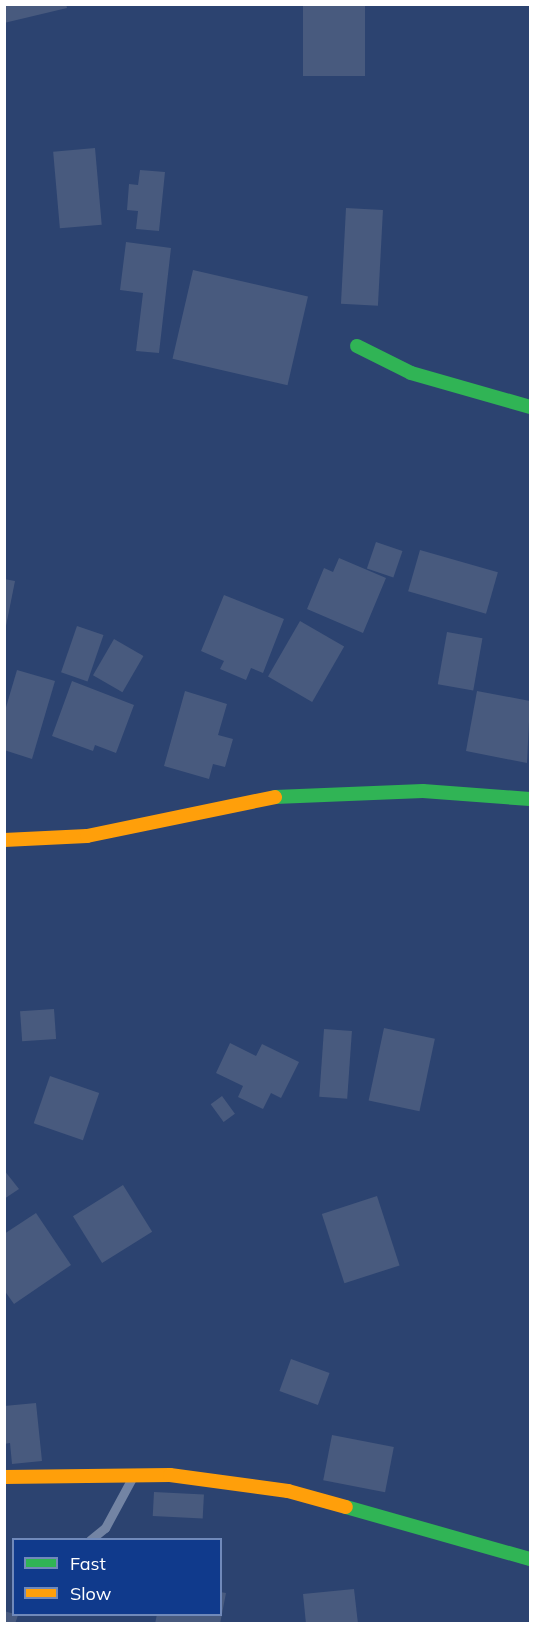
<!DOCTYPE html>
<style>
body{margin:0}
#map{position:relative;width:535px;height:1628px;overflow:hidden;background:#2c4370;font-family:Mulish,sans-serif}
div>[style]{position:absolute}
.building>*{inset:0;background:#485a7e;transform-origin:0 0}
.lane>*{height:9px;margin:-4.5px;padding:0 4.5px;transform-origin:4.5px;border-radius:4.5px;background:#7384a4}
.fast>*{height:14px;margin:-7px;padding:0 7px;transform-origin:7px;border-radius:7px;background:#30b455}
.slow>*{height:14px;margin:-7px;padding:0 7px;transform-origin:7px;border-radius:7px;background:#ff9f0a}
span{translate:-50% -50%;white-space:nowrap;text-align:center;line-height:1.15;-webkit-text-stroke:6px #103a8c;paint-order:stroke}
.frame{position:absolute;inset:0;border:6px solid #fff;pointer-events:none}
.legend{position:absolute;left:12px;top:1538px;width:210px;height:78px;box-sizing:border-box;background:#103a8c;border:2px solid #7089ba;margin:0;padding:8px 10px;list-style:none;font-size:18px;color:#fff}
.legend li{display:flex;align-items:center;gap:12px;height:30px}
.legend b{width:30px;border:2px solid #7089ba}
</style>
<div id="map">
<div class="building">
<div style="clip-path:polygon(4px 4px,66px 4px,67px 8px,4px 23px)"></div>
<div style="left:303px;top:4px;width:62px;height:72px"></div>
<div style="left:95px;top:148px;width:77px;height:42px;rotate:85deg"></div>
<div style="clip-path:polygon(140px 170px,165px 172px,159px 231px,136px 229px,138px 211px,127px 210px,129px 184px,138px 185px)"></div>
<div style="left:346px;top:208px;width:37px;height:96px;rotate:3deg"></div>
<div style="clip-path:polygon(126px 242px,171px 248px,159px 353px,136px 351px,143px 293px,120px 290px)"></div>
<div style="left:193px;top:270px;width:118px;height:91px;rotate:13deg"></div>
<div style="left:376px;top:542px;width:28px;height:28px;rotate:19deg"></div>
<div style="left:420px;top:550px;width:81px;height:43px;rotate:16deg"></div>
<div style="clip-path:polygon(339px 558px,386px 578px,363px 633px,307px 609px,324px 568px,333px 572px)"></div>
<div style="clip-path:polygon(4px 579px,15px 581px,6px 626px,4px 626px)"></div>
<div style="clip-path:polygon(224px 595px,284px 619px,263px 673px,251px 668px,246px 680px,220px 669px,224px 661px,201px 651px)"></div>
<div style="left:300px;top:621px;width:51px;height:64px;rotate:30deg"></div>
<div style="left:77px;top:626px;width:28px;height:49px;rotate:19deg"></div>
<div style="left:447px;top:632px;width:36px;height:53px;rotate:10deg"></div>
<div style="left:114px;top:639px;width:34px;height:42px;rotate:30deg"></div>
<div style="clip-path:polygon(17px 670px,55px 681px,32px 759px,4px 750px,4px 714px)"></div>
<div style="clip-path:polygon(72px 681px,134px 705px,116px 753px,95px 745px,93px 751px,52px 736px)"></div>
<div style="clip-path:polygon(185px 691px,227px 704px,218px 735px,233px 739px,225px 767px,213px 764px,209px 779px,164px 766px)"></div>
<div style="clip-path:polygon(477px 691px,530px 701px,527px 763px,466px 751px)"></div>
<div style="left:54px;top:1009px;width:30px;height:34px;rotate:86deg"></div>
<div style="left:384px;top:1028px;width:52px;height:74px;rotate:12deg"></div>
<div style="left:324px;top:1029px;width:28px;height:68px;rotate:4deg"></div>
<div style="clip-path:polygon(230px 1043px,256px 1056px,262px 1044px,299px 1062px,281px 1098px,271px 1093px,263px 1109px,238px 1097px,243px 1086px,216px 1073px)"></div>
<div style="left:50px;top:1076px;width:52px;height:50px;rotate:19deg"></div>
<div style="left:222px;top:1096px;width:22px;height:14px;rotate:54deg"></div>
<div style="clip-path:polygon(4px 1170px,19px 1189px,4px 1199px)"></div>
<div style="left:123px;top:1185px;width:55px;height:59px;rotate:58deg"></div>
<div style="left:377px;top:1196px;width:73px;height:58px;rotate:72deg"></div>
<div style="clip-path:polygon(36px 1213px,71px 1265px,14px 1304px,4px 1290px,4px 1234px)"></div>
<div style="left:291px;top:1359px;width:41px;height:34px;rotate:20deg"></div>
<div style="clip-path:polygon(36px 1403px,42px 1461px,12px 1464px,10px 1443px,4px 1444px,4px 1406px)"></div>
<div style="left:332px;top:1435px;width:63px;height:46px;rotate:11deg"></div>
<div style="left:154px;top:1492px;width:50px;height:24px;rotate:3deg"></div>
<div style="clip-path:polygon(354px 1589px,358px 1624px,306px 1624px,303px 1594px)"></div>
<div style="clip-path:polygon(220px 1592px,226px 1593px,220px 1624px,155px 1624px,157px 1614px,220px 1614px)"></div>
<div style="clip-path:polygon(4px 1611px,18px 1615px,15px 1624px,4px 1624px)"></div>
</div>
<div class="lane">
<div style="left:90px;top:1540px;width:19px;rotate:-39deg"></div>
<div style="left:105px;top:1528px;width:55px;rotate:-61.6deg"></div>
</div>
<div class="fast">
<div style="left:357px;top:346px;width:60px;rotate:26.6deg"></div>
<div style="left:411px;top:373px;width:124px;rotate:15.9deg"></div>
<div style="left:275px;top:797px;width:148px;rotate:-2.3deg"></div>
<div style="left:423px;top:791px;width:107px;rotate:4.3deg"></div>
<div style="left:346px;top:1507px;width:191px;rotate:15.8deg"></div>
</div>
<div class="slow">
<div style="left:4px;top:840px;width:83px;rotate:-2.8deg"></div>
<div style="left:87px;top:836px;width:192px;rotate:-11.7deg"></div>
<div style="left:4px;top:1477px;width:166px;rotate:-0.7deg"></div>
<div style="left:170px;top:1475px;width:119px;rotate:7.7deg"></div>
<div style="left:288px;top:1491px;width:60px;rotate:15.4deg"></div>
</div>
<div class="frame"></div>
<ul class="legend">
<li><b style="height:8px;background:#30b455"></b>Fast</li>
<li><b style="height:8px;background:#ff9f0a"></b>Slow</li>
</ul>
</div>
